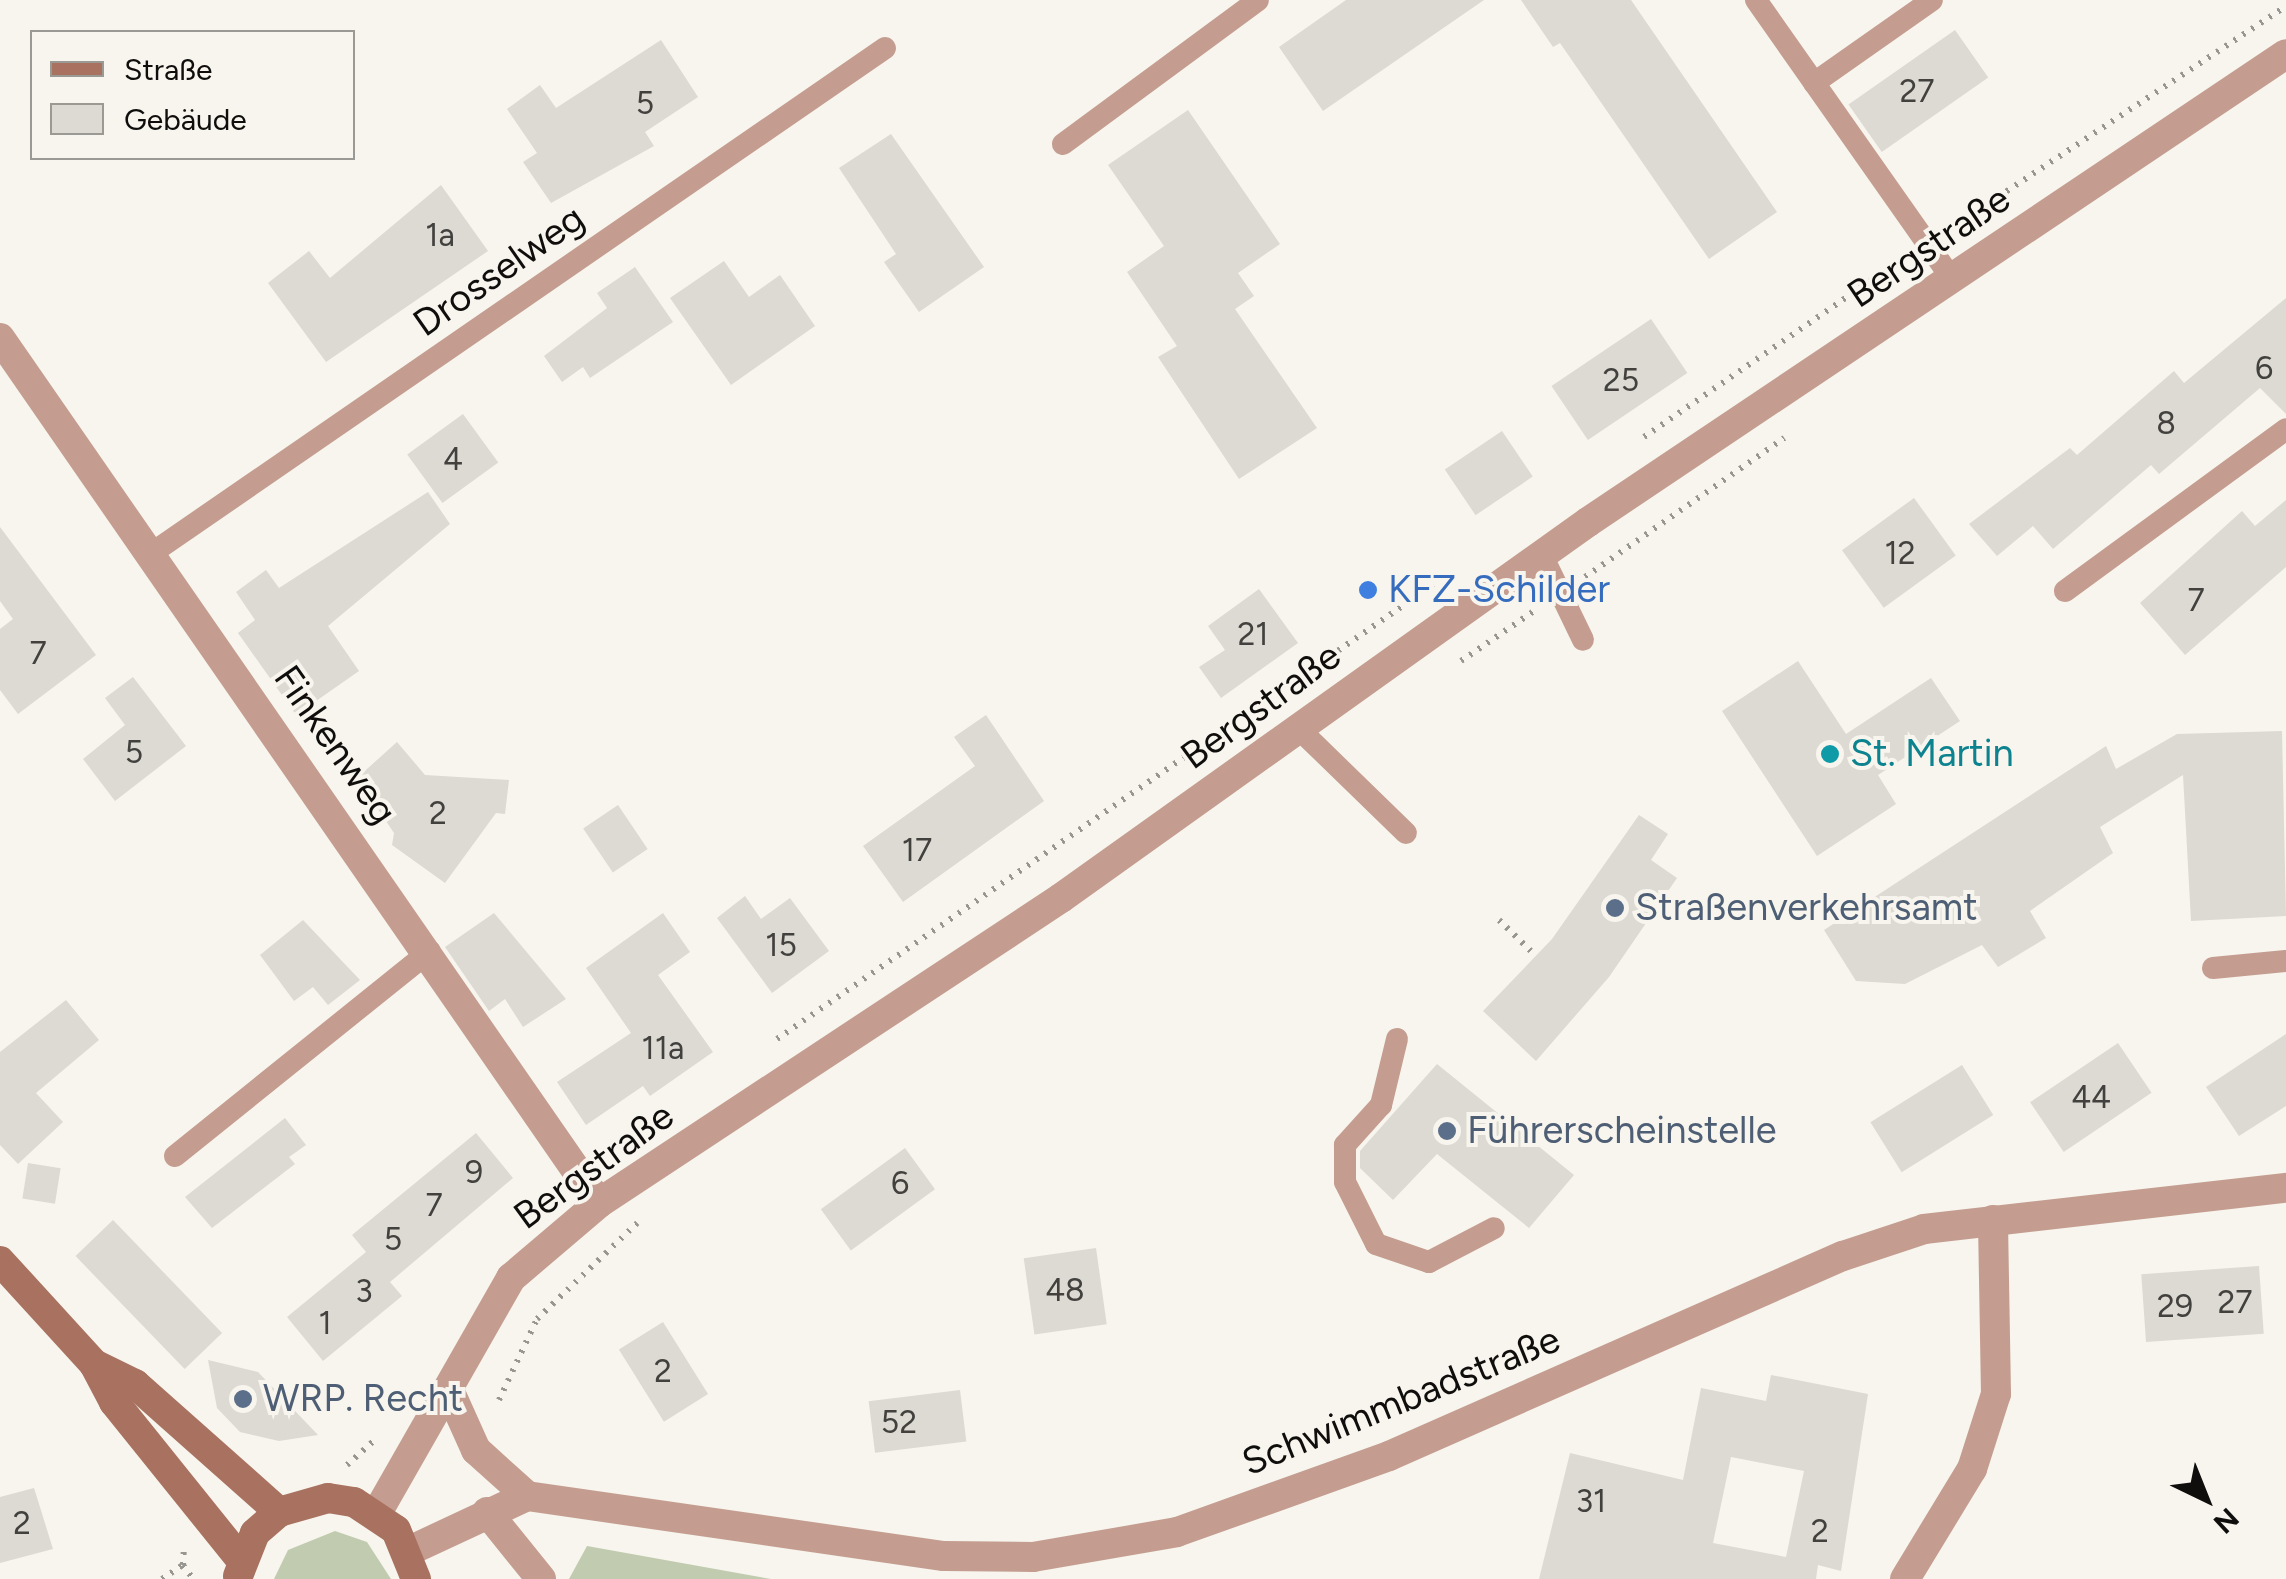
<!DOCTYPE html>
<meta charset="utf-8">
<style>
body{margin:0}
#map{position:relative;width:2286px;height:1579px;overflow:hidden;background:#f7f5ed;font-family:Figtree,sans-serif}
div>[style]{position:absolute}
.green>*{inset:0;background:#c1cbaf}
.building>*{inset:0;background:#dcdad2;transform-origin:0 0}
.path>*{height:6px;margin-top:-3px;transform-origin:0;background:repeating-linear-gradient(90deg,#979690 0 2.5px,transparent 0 10.5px)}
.service>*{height:22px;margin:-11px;padding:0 11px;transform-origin:11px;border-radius:11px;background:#c49d90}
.minor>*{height:30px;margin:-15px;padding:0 15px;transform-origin:15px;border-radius:15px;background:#c49d90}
.secondary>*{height:30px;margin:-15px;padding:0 15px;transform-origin:15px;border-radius:15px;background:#a97260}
.dots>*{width:28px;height:28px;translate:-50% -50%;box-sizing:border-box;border:5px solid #f7f5ed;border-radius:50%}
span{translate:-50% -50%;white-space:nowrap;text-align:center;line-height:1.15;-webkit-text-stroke:8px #f7f5ed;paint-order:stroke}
.number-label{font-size:32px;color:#42413e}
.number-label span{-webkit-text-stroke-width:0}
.street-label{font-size:38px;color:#0f0e0c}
.shop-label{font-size:38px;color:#366cbe}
.left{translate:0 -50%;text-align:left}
.culture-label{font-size:38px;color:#0d838f}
.service-label{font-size:38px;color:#4e5e75}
.legend{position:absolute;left:30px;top:30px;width:325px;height:130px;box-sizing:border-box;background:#f7f5ed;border:2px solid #9a9993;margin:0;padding:12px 18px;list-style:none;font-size:30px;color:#0f0e0c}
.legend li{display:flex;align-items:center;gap:20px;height:50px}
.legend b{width:50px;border:2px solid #9a9993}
.north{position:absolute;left:2156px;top:1449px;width:100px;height:100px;-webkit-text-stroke:8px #f7f5ed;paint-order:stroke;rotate:137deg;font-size:28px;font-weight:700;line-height:40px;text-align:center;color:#0f0e0c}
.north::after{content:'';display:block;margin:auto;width:35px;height:45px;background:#0f0e0c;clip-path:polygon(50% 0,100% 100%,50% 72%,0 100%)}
</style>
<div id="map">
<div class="green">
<div style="clip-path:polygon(335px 1531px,367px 1542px,391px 1579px,274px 1579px,288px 1550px)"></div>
<div style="clip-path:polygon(587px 1546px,771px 1579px,569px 1579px)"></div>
</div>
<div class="building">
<div style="clip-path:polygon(1346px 0,1484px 0,1323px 111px,1279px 47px)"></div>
<div style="clip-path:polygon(1521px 0,1631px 0,1777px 212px,1709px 259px,1560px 43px,1553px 47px)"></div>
<div style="left:1955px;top:30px;width:58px;height:130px;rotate:55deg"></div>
<div style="clip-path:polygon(661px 40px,698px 97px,645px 132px,654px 146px,551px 203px,523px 162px,537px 153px,507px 109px,540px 85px,556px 108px)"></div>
<div style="clip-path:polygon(1188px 110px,1280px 244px,1238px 273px,1254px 296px,1235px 309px,1317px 428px,1239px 479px,1158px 357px,1177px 346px,1127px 272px,1164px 246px,1108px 165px)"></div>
<div style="clip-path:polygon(891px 134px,984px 267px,919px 312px,884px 262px,896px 254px,839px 168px)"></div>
<div style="clip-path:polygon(441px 185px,488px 251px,326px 362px,268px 283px,309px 251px,330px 278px)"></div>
<div style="clip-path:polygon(724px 261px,749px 297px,780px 275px,815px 326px,731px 385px,670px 298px)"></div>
<div style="clip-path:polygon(635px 267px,673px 322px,590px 378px,583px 367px,562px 382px,544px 356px,607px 308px,597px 293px)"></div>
<div style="clip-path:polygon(2286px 298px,2286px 414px,2260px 388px,2159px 474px,2151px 465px,2053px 549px,2033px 526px,1997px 556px,1969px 524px,2070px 448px,2077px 455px,2174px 371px,2184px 383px)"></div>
<div style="left:1651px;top:319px;width:65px;height:120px;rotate:56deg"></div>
<div style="left:463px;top:414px;width:60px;height:69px;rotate:54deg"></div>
<div style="left:1502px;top:431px;width:55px;height:69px;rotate:56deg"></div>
<div style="clip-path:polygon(428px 492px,450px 524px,328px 626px,359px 671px,296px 715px,238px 633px,255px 620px,236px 592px,266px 570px,279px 588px)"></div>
<div style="left:1914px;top:498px;width:71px;height:89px;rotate:54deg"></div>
<div style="clip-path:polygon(2286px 500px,2286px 567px,2185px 655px,2140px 603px,2242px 511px,2255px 526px)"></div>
<div style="clip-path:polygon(0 527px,96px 655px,18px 714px,0 690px,0 629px,13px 619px,0 601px)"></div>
<div style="clip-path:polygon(1259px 589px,1298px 643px,1221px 698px,1199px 667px,1225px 650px,1208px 626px)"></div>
<div style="clip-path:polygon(1798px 661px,1846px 734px,1931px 678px,1960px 721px,1878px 775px,1896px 804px,1817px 856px,1722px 711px)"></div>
<div style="clip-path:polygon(133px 677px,186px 746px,115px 801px,83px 759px,125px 725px,105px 698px)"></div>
<div style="clip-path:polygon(986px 715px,1044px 801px,903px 902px,863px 846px,975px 766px,954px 737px)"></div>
<div style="clip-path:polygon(2282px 731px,2286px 916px,2191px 921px,2183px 775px,2100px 827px,2113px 853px,2030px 911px,2046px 938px,1998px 967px,1982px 945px,1905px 984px,1856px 981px,1824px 930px,2106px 746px,2116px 769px,2177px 734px)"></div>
<div style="clip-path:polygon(397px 742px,425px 775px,509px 780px,505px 814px,496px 813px,445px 883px,392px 845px,394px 833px,357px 778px)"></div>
<div style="left:618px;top:805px;width:53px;height:42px;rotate:56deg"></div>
<div style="clip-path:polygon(1639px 815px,1668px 834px,1651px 860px,1677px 878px,1609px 977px,1536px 1061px,1483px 1011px,1552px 939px)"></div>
<div style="clip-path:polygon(745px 896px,761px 919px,790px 898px,829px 951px,772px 993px,717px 918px)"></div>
<div style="clip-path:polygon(494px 913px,566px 999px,523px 1027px,505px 999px,489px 1011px,445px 947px)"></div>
<div style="clip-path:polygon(663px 913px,690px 952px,658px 975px,713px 1052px,650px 1096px,643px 1086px,586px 1125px,557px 1082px,631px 1033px,586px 968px)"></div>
<div style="clip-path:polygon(303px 920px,360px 980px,328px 1005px,313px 987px,294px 1001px,260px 955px)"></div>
<div style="clip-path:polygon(66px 1000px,99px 1040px,36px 1093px,63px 1122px,18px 1164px,0 1145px,0 1052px)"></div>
<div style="clip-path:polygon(2286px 1034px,2286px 1106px,2239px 1136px,2206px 1087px)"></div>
<div style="left:2118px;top:1043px;width:60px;height:106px;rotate:56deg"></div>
<div style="clip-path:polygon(1437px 1064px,1574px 1175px,1529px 1228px,1437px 1154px,1393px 1200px,1360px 1168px,1360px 1151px)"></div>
<div style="left:1962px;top:1065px;width:59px;height:108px;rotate:58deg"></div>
<div style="clip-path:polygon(285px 1118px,306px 1145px,289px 1157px,295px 1164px,212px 1228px,185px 1197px)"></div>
<div style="clip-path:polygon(476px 1133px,513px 1178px,390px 1282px,402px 1296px,323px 1361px,287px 1317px,366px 1252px,352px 1235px)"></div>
<div style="left:905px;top:1148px;width:51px;height:104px;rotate:54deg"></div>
<div style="left:28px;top:1163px;width:33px;height:36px;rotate:9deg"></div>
<div style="left:113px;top:1220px;width:157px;height:52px;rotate:46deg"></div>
<div style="left:1096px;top:1248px;width:77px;height:73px;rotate:82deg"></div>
<div style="left:2259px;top:1266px;width:68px;height:118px;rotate:86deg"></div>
<div style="left:663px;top:1322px;width:85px;height:52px;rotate:58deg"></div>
<div style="clip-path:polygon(208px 1360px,258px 1372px,318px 1435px,279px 1441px,240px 1432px,217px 1408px)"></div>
<div style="clip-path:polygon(evenodd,1771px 1375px,1868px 1394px,1841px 1571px,1818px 1565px,1816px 1579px,1539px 1579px,1570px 1453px,1683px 1480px,1701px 1388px,1766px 1401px,1771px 1375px,1731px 1457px,1804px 1471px,1786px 1557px,1713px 1543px,1731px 1457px)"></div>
<div style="left:960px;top:1390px;width:52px;height:92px;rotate:83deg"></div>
<div style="clip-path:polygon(34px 1488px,53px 1549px,0 1563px,0 1497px)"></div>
</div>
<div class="path">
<div style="left:1954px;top:226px;width:398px;rotate:-33.5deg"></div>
<div style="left:1644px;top:437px;width:312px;rotate:-34.6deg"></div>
<div style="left:1585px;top:577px;width:243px;rotate:-34.9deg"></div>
<div style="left:1461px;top:661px;width:92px;rotate:-34.4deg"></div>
<div style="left:1499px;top:920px;width:52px;rotate:44.2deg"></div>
<div style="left:777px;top:1039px;width:798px;rotate:-34.69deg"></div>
<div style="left:499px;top:1400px;width:89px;rotate:-64.9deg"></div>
<div style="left:537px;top:1319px;width:139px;rotate:-43.8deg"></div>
<div style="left:347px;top:1465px;width:38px;rotate:-42deg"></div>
<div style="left:183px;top:1565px;width:17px;rotate:54deg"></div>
<div style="left:162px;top:1579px;width:25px;rotate:-34deg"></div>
<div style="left:183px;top:1565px;width:19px;rotate:-87deg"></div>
</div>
<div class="service">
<div style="left:1756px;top:0;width:342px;rotate:54.9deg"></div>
<div style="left:1814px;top:83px;width:144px;rotate:-35.1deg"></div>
<div style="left:1063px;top:144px;width:242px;rotate:-36.4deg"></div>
<div style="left:152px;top:553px;width:890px;rotate:-34.56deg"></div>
<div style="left:1542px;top:555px;width:94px;rotate:64.2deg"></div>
<div style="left:2065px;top:591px;width:274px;rotate:-36.2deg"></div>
<div style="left:1299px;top:729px;width:149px;rotate:44.2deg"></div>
<div style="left:2213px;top:968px;width:73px;rotate:-5.5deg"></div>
<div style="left:1397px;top:1039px;width:68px;rotate:103.6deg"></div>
<div style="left:1381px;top:1105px;width:54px;rotate:132deg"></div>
<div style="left:1345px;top:1145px;width:37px;rotate:90deg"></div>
<div style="left:1345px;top:1182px;width:69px;rotate:63.4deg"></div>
<div style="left:1376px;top:1244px;width:56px;rotate:18.8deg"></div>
<div style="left:1429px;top:1262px;width:73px;rotate:-27.6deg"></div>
<div style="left:175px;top:1156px;width:327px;rotate:-38.8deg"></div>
</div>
<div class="minor">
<div style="left:0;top:338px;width:1052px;rotate:55.3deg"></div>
<div style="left:449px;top:1390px;width:66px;rotate:65.8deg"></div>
<div style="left:476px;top:1450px;width:69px;rotate:42deg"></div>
<div style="left:487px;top:1512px;width:86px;rotate:51.1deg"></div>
<div style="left:377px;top:1513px;width:271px;rotate:-60.3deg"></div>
<div style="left:511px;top:1278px;width:116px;rotate:-40.4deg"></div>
<div style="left:599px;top:1203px;width:554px;rotate:-33.43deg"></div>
<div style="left:1061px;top:898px;width:647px;rotate:-35.51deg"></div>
<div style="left:1588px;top:522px;width:840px;rotate:-33.84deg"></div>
<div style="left:409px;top:1551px;width:130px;rotate:-25deg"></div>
<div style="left:527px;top:1496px;width:421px;rotate:8.2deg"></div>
<div style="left:944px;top:1556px;width:89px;rotate:0.6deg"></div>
<div style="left:1033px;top:1557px;width:146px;rotate:-9.8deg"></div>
<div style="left:1177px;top:1532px;width:225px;rotate:-19.7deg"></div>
<div style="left:1389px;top:1456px;width:496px;rotate:-23.8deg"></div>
<div style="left:1843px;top:1256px;width:85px;rotate:-18.4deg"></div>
<div style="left:1924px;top:1229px;width:364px;rotate:-6.5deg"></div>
<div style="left:1905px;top:1579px;width:129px;rotate:-58.7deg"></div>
<div style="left:1972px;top:1469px;width:79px;rotate:-72.3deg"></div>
<div style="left:1996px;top:1394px;width:174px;rotate:-91deg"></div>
</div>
<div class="secondary">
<div style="left:0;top:1261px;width:139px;rotate:47.6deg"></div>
<div style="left:94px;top:1364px;width:43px;rotate:62.2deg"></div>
<div style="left:114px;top:1402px;width:203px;rotate:51.2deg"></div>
<div style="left:94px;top:1364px;width:46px;rotate:26deg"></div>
<div style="left:135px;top:1384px;width:193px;rotate:41.6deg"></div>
<div style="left:238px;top:1576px;width:46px;rotate:-68.4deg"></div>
<div style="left:255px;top:1533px;width:32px;rotate:-41deg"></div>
<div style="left:279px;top:1512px;width:51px;rotate:-15.9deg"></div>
<div style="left:328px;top:1498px;width:26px;rotate:9deg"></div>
<div style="left:354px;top:1502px;width:50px;rotate:33.7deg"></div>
<div style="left:396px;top:1530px;width:53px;rotate:67.8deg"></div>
</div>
<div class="dots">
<div style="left:1368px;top:590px;background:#3f7fe0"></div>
<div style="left:1830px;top:754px;background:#0f9aa8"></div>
<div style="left:1615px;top:908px;background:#5c6f8a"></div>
<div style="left:1447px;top:1131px;background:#5c6f8a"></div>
<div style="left:243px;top:1399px;background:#5c6f8a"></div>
</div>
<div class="number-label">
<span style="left:1917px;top:91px">27</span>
<span style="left:645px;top:103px">5</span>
<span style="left:440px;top:235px">1a</span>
<span style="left:2264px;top:368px">6</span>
<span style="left:1621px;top:380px">25</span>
<span style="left:2166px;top:423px">8</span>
<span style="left:453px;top:459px">4</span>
<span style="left:1900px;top:553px">12</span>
<span style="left:2196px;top:600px">7</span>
<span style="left:1253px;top:634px">21</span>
<span style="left:38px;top:653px">7</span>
<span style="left:134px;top:752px">5</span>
<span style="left:438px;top:813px">2</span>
<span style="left:917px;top:850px">17</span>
<span style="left:781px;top:945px">15</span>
<span style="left:663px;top:1048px">11a</span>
<span style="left:2091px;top:1097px">44</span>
<span style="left:474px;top:1172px">9</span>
<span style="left:900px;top:1183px">6</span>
<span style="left:434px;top:1205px">7</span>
<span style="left:393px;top:1239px">5</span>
<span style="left:1065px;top:1290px">48</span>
<span style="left:364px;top:1291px">3</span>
<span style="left:2235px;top:1302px">27</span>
<span style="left:2175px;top:1306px">29</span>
<span style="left:325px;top:1323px">1</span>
<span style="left:663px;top:1371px">2</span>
<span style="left:899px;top:1422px">52</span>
<span style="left:1591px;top:1501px">31</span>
<span style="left:22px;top:1523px">2</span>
<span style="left:1820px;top:1531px">2</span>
</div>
<div class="street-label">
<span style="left:1929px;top:247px;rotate:-34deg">Bergstraße</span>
<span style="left:499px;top:271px;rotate:-35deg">Drosselweg</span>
<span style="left:1261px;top:706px;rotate:-36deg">Bergstraße</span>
<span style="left:335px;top:745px;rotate:55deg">Finkenweg</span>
<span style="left:594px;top:1166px;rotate:-36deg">Bergstraße</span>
<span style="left:1401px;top:1401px;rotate:-22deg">Schwimmbadstraße</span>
</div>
<div class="shop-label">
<span class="left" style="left:1388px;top:590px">KFZ-Schilder</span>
</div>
<div class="culture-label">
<span class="left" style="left:1850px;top:754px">St. Martin</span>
</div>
<div class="service-label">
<span class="left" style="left:1635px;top:908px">Straßenverkehrsamt</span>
<span class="left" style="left:1467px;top:1131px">Führerscheinstelle</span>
<span class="left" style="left:263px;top:1399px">WRP. Recht</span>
</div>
<ul class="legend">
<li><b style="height:12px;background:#a97260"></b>Straße</li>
<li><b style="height:28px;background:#dcdad2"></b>Gebäude</li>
</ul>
<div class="north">N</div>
</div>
